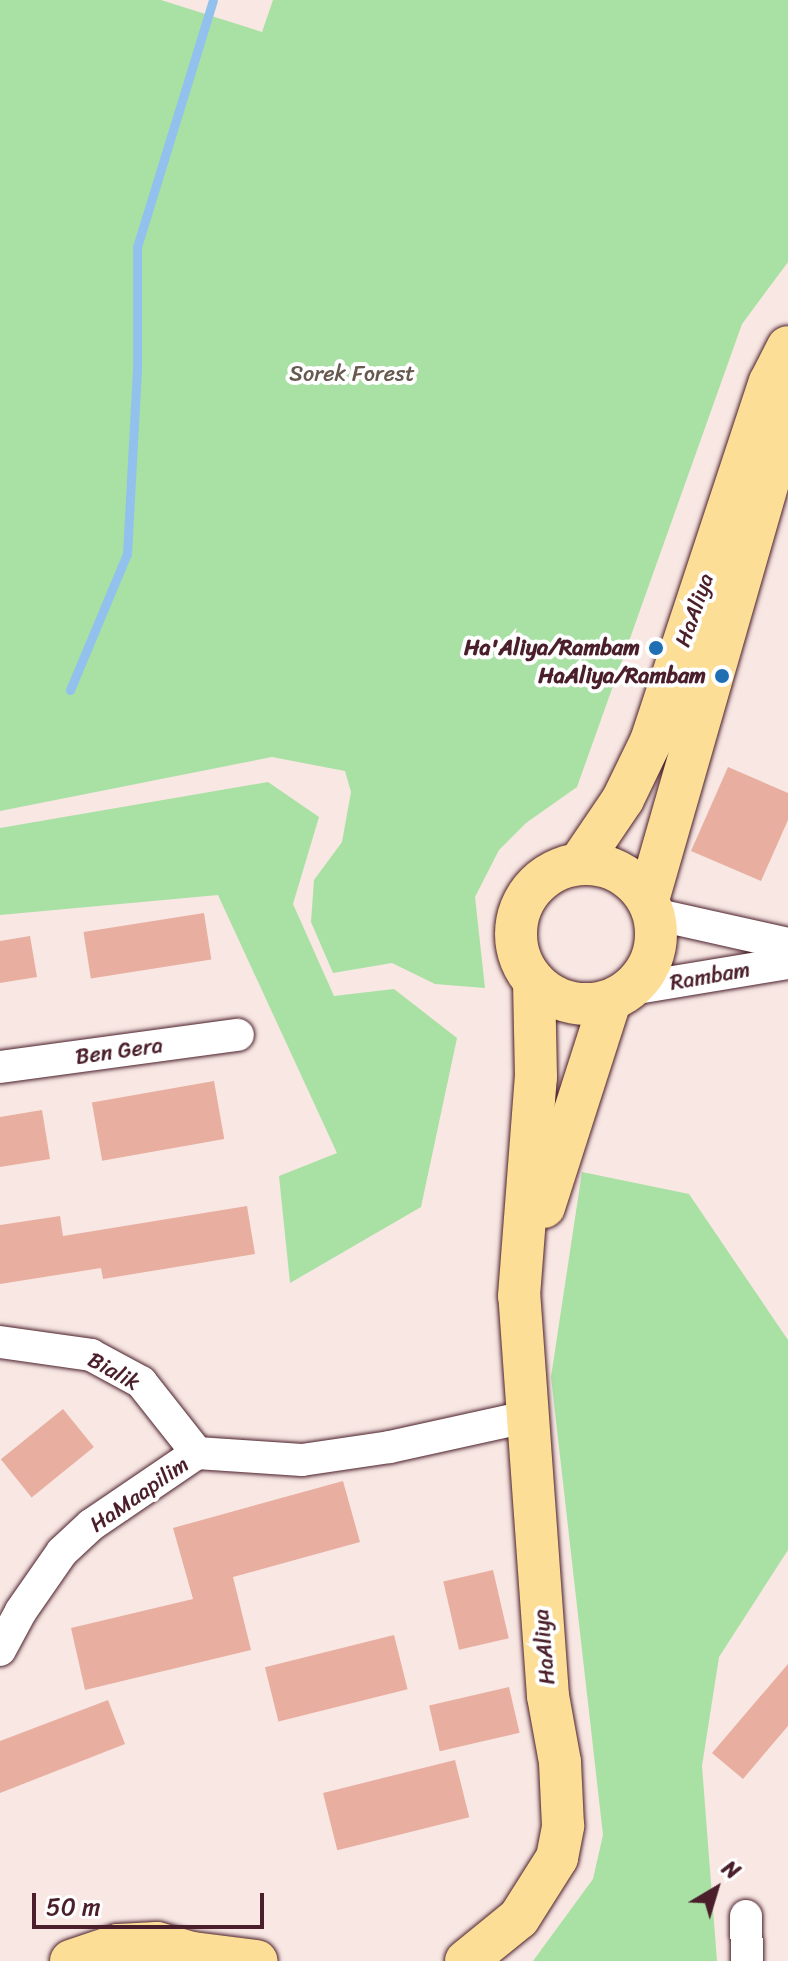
<!DOCTYPE html>
<style>
body{margin:0}
#map{position:relative;width:788px;height:1961px;overflow:hidden;background:#f8e7e3;font-family:Sriracha,sans-serif}
div>[style]{position:absolute}
.green>*{inset:0;background:#a9e0a4}
.stream>*{height:9px;margin:-4.5px;padding:0 4.5px;transform-origin:4.5px;border-radius:4.5px;background:#92c1ed}
.building>*{inset:0;background:#e8afa1;transform-origin:0 0}
.roads{filter:drop-shadow(0 0 2px #4a1f2b) drop-shadow(0 0 2px #4a1f2b)}
.minor>*{height:32px;margin:-16px;padding:0 16px;transform-origin:16px;border-radius:16px;background:#fff}
.major>*{height:42px;margin:-21px;padding:0 21px;transform-origin:21px;border-radius:21px;background:#fcde96}
.major>.ring{margin:-21px;padding:0;box-sizing:content-box;background:none;border:42px solid #fcde96;border-radius:50%}
.dots>*{width:22px;height:22px;translate:-50% -50%;box-sizing:border-box;border:4px solid #fff;border-radius:50%}
span{translate:-50% -50%;white-space:nowrap;text-align:center;line-height:1.15;-webkit-text-stroke:8px #fff;paint-order:stroke}
.park-label{font-size:22px;color:#66594f}
.street-label{font-size:22px;color:#4a1f2b}
.poi-label{font-size:22px;color:#4a1f2b;font-weight:700}
.right{translate:-100% -50%;text-align:right}
.north{position:absolute;left:676px;top:1849px;width:80px;height:80px;-webkit-text-stroke:6px #fff;paint-order:stroke;rotate:38deg;font-size:22px;font-weight:700;line-height:32px;text-align:center;color:#4a1f2b}
.north::after{content:'';display:block;margin:auto;width:28px;height:36px;background:#4a1f2b;clip-path:polygon(50% 0,100% 100%,50% 72%,0 100%)}
.scale{position:absolute;left:32px;top:1893px;width:232px;height:36px;box-sizing:border-box;border:4px solid #4a1f2b;border-top:0;padding-left:10px;font-size:24px;line-height:28px;white-space:nowrap;color:#4a1f2b;-webkit-text-stroke:6px #fff;paint-order:stroke}
</style>
<div id="map">
<div class="green">
<div style="clip-path:polygon(0 0,161px 0,262px 32px,273px 0,788px 0,788px 262px,742px 324px,577px 787px,526px 823px,499px 850px,475px 897px,485px 988px,435px 984px,392px 963px,333px 973px,311px 922px,314px 880px,342px 842px,351px 792px,345px 771px,272px 757px,0 811px)"></div>
<div style="clip-path:polygon(268px 782px,319px 817px,293px 904px,334px 996px,394px 989px,457px 1038px,421px 1207px,290px 1283px,279px 1176px,337px 1153px,218px 895px,0 915px,0 828px)"></div>
<div style="clip-path:polygon(582px 1172px,689px 1194px,788px 1340px,788px 1550px,719px 1657px,702px 1766px,717px 1961px,533px 1961px,593px 1879px,603px 1835px,551px 1377px)"></div>
</div>
<div class="stream">
<div style="left:70px;top:690px;width:147px;rotate:-67.3deg"></div>
<div style="left:127px;top:554px;width:183px;rotate:-86.9deg"></div>
<div style="left:137px;top:371px;width:124px;rotate:-90deg"></div>
<div style="left:137px;top:247px;width:258px;rotate:-72.9deg"></div>
</div>
<div class="building">
<div style="clip-path:polygon(728px 767px,788px 793px,788px 820px,761px 881px,691px 851px)"></div>
<div style="left:204px;top:913px;width:47px;height:122px;rotate:81deg"></div>
<div style="clip-path:polygon(30px 936px,37px 977px,0 983px,0 941px)"></div>
<div style="left:214px;top:1081px;width:59px;height:124px;rotate:80deg"></div>
<div style="clip-path:polygon(42px 1110px,50px 1159px,0 1167px,0 1117px)"></div>
<div style="clip-path:polygon(247px 1206px,255px 1254px,103px 1279px,101px 1268px,0 1284px,0 1225px,60px 1216px,63px 1236px)"></div>
<div style="left:63px;top:1409px;width:49px;height:80px;rotate:51deg"></div>
<div style="clip-path:polygon(343px 1481px,360px 1542px,233px 1577px,251px 1650px,85px 1690px,71px 1628px,193px 1599px,173px 1528px)"></div>
<div style="left:493px;top:1570px;width:70px;height:51px;rotate:77deg"></div>
<div style="left:394px;top:1635px;width:56px;height:133px;rotate:76deg"></div>
<div style="clip-path:polygon(788px 1664px,788px 1726px,743px 1779px,712px 1753px)"></div>
<div style="left:509px;top:1687px;width:47px;height:82px;rotate:77deg"></div>
<div style="clip-path:polygon(108px 1700px,125px 1744px,0 1793px,0 1741px)"></div>
<div style="left:455px;top:1760px;width:59px;height:136px;rotate:76deg"></div>
</div>
<div class="roads">
<div class="minor">
<div style="left:654px;top:914px;width:137px;rotate:12.6deg"></div>
<div style="left:631px;top:989px;width:159px;rotate:-9.4deg"></div>
<div style="left:0;top:1067px;width:240px;rotate:-7.7deg"></div>
<div style="left:0;top:1342px;width:92px;rotate:8.1deg"></div>
<div style="left:91px;top:1355px;width:57px;rotate:28.4deg"></div>
<div style="left:141px;top:1382px;width:90px;rotate:51.7deg"></div>
<div style="left:0;top:1650px;width:44px;rotate:-61.7deg"></div>
<div style="left:21px;top:1611px;width:72px;rotate:-55.2deg"></div>
<div style="left:62px;top:1552px;width:40px;rotate:-43deg"></div>
<div style="left:91px;top:1525px;width:128px;rotate:-34.2deg"></div>
<div style="left:197px;top:1453px;width:105px;rotate:3.8deg"></div>
<div style="left:302px;top:1460px;width:89px;rotate:-8.4deg"></div>
<div style="left:390px;top:1447px;width:139px;rotate:-12.4deg"></div>
<div style="left:746px;top:1916px;width:45px;rotate:88.7deg"></div>
</div>
<div class="major">
<div class="ring" style="left:516px;top:864px;width:98px;height:98px"></div>
<div style="left:579px;top:864px;width:78px;rotate:-55.9deg"></div>
<div style="left:623px;top:799px;width:64px;rotate:-64.2deg"></div>
<div style="left:651px;top:741px;width:378px;rotate:-71.7deg"></div>
<div style="left:770px;top:382px;width:39px;rotate:-63deg"></div>
<div style="left:648px;top:900px;width:507px;rotate:-73.96deg"></div>
<div style="left:544px;top:1207px;width:216px;rotate:-72.2deg"></div>
<div style="left:71px;top:1961px;width:50px;rotate:-18.8deg"></div>
<div style="left:118px;top:1945px;width:39px;rotate:-3deg"></div>
<div style="left:157px;top:1943px;width:37px;rotate:16deg"></div>
<div style="left:193px;top:1953px;width:64px;rotate:7.2deg"></div>
<div style="left:466px;top:1961px;width:68px;rotate:-39.1deg"></div>
<div style="left:519px;top:1918px;width:71px;rotate:-57.7deg"></div>
<div style="left:557px;top:1858px;width:33px;rotate:-79deg"></div>
<div style="left:563px;top:1826px;width:64px;rotate:-92.7deg"></div>
<div style="left:560px;top:1762px;width:67px;rotate:-100.3deg"></div>
<div style="left:548px;top:1696px;width:401px;rotate:-94.1deg"></div>
<div style="left:519px;top:1296px;width:220px;rotate:-85.6deg"></div>
<div style="left:536px;top:1077px;width:95px;rotate:-91.2deg"></div>
</div>
</div>
<div class="dots">
<div style="left:656px;top:648px;background:#1f6fb2"></div>
<div style="left:722px;top:676px;background:#1f6fb2"></div>
</div>
<div class="park-label">
<span style="left:352px;top:374px">Sorek Forest</span>
</div>
<div class="street-label">
<span style="left:694px;top:610px;rotate:-71deg">HaAliya</span>
<span style="left:710px;top:976px;rotate:-10deg">Rambam</span>
<span style="left:119px;top:1051px;rotate:-8deg">Ben Gera</span>
<span style="left:114px;top:1371px;rotate:29deg">Bialik</span>
<span style="left:139px;top:1494px;rotate:-35deg">HaMaapilim</span>
<span style="left:544px;top:1647px;rotate:-95deg">HaAliya</span>
</div>
<div class="poi-label">
<span class="right" style="left:640px;top:648px">Ha'Aliya/Rambam</span>
<span class="right" style="left:706px;top:676px">HaAliya/Rambam</span>
</div>
<div class="north">N</div>
<div class="scale">50 m</div>
</div>
